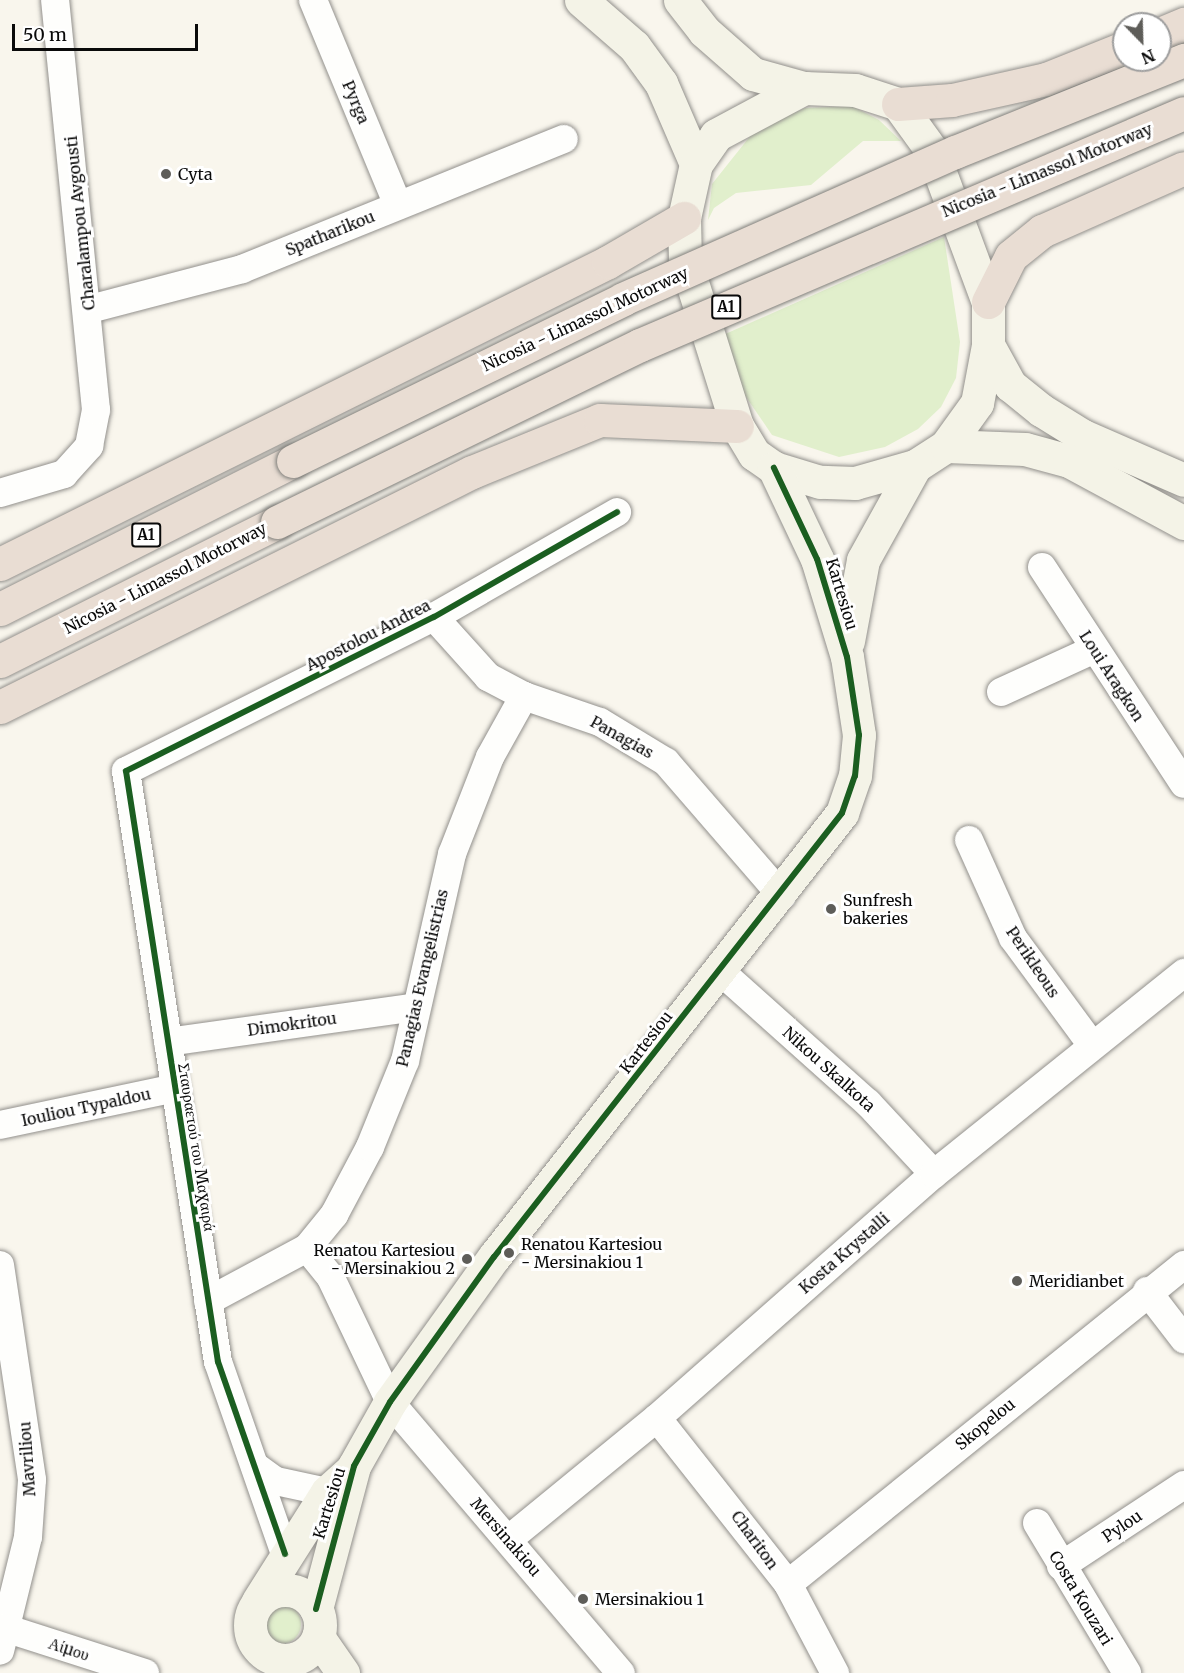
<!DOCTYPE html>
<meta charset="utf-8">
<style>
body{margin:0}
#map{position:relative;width:1184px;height:1673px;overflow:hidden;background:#f9f6ed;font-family:Merriweather,serif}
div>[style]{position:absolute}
.green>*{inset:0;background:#e1efcc}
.round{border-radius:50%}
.roads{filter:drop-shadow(0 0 2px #92908c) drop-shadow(0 0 2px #92908c)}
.street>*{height:28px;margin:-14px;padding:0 14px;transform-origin:14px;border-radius:14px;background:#fefefc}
.secondary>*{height:33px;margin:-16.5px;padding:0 16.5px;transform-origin:16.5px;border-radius:16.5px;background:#f4f3e7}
.secondary>.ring{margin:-16.5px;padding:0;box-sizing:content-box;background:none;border:33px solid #f4f3e7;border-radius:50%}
.highway>*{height:33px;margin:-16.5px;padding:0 16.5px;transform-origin:16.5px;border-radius:16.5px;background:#e9ddd3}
.bridges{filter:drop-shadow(0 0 2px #7f7e7a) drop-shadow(0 0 2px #7f7e7a)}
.highway-bridge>*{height:33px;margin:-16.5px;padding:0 16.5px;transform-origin:16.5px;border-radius:16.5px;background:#e9ddd3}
.cycleway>*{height:6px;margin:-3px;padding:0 3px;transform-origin:3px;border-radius:3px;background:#1b5e20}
.dots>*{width:16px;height:16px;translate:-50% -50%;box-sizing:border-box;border:3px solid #fff;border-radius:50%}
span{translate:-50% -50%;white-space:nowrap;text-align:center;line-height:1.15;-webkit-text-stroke:6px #fff;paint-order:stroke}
.shield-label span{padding:2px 4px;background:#fff;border:2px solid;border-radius:4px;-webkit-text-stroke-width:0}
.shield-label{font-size:15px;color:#0a0a0a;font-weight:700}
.street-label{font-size:16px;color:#0a0a0a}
.poi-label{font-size:16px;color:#0a0a0a}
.left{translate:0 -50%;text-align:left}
.right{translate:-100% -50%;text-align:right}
.north{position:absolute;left:1112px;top:12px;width:60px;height:60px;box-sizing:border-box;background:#fff;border:2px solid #9d9d9d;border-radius:50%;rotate:157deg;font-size:16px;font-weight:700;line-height:24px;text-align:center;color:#0a0a0a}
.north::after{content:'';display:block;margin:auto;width:21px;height:27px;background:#5e5d59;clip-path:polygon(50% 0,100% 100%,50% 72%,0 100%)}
.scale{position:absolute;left:12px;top:24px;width:186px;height:27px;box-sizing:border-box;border:3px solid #0a0a0a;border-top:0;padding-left:8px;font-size:18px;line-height:21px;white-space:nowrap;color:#0a0a0a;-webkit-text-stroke:4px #fff;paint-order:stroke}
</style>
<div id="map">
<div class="green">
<div style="clip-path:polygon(852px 106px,879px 120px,901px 141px,863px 141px,811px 185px,736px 193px,714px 208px,708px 220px,712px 184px,755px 130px,805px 108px)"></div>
<div style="clip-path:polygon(944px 237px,960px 342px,956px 378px,941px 407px,918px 429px,885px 447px,839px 457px,772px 435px,729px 372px,723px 335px)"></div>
<div class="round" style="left:261px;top:1604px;width:40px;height:40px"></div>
</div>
<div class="roads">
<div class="street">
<div style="left:313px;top:0;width:222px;rotate:67.5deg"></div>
<div style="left:90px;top:309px;width:157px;rotate:-14.7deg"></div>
<div style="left:242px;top:269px;width:347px;rotate:-22deg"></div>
<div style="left:0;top:493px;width:67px;rotate:-16.5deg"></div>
<div style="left:64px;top:474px;width:38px;rotate:-48deg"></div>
<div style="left:89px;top:446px;width:37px;rotate:-79deg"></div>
<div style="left:96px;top:410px;width:412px;rotate:-95.7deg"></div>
<div style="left:1042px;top:567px;width:259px;rotate:56.8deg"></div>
<div style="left:434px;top:617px;width:81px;rotate:48deg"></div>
<div style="left:488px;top:677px;width:41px;rotate:27.8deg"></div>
<div style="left:524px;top:696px;width:80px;rotate:18.9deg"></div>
<div style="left:600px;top:722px;width:77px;rotate:31.2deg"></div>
<div style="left:666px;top:762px;width:177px;rotate:49.1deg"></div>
<div style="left:1001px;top:692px;width:103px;rotate:-24.6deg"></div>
<div style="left:969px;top:840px;width:107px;rotate:65.8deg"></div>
<div style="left:1013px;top:938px;width:133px;rotate:53.6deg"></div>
<div style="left:719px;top:970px;width:200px;rotate:41.8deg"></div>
<div style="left:868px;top:1103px;width:97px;rotate:47.1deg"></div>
<div style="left:168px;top:1042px;width:250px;rotate:-8deg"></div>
<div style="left:0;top:1125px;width:175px;rotate:-11.9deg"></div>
<div style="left:307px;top:1248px;width:36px;rotate:51deg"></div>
<div style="left:330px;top:1276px;width:140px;rotate:64.5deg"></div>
<div style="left:390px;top:1402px;width:356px;rotate:49.6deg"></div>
<div style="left:0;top:1265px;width:217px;rotate:81.5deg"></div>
<div style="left:32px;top:1480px;width:57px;rotate:94deg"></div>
<div style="left:28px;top:1537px;width:117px;rotate:103.8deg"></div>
<div style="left:1147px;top:1291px;width:61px;rotate:52.4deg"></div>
<div style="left:208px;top:1301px;width:112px;rotate:-28.2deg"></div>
<div style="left:307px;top:1248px;width:43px;rotate:-50.7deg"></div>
<div style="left:334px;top:1215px;width:77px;rotate:-62.1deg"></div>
<div style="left:370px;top:1147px;width:93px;rotate:-67.9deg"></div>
<div style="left:405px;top:1061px;width:212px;rotate:-77.2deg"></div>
<div style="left:452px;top:854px;width:104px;rotate:-68.6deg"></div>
<div style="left:490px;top:757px;width:70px;rotate:-60.9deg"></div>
<div style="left:657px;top:1418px;width:211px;rotate:51.7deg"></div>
<div style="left:788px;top:1584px;width:101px;rotate:62.2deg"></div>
<div style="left:255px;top:1466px;width:26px;rotate:36deg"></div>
<div style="left:276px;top:1481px;width:52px;rotate:12.2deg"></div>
<div style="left:1037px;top:1523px;width:175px;rotate:59deg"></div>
<div style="left:509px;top:1539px;width:191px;rotate:-39.3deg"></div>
<div style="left:657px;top:1418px;width:369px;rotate:-41.4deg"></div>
<div style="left:934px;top:1174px;width:321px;rotate:-38.8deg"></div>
<div style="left:285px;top:1554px;width:203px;rotate:-109.2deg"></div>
<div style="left:218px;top:1362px;width:598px;rotate:-98.85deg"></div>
<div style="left:126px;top:771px;width:344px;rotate:-26.6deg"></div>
<div style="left:434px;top:617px;width:211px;rotate:-29.8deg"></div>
<div style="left:1061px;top:1566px;width:147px;rotate:-33.4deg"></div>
<div style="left:788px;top:1584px;width:509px;rotate:-38.85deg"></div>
<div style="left:5px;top:1628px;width:147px;rotate:17.8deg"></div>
</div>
<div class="secondary">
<div style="left:581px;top:0;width:70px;rotate:41deg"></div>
<div style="left:634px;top:46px;width:46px;rotate:53.9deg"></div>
<div style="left:661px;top:83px;width:88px;rotate:66.6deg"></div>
<div style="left:680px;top:0;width:39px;rotate:52deg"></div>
<div style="left:704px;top:31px;width:65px;rotate:41.3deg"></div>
<div style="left:753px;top:74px;width:53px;rotate:15.4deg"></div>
<div style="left:804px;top:88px;width:51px;rotate:2.2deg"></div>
<div style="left:855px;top:90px;width:45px;rotate:18deg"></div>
<div style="left:898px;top:104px;width:58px;rotate:54.1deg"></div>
<div style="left:932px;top:151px;width:161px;rotate:69.7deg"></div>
<div style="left:988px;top:302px;width:43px;rotate:90deg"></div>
<div style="left:988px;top:345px;width:59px;rotate:100.7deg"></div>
<div style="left:977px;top:403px;width:53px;rotate:125.8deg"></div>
<div style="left:946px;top:446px;width:37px;rotate:147deg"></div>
<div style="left:915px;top:466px;width:62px;rotate:164.2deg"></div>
<div style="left:855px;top:483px;width:35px;rotate:-178deg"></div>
<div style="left:820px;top:482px;width:48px;rotate:-163.1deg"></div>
<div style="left:774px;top:468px;width:24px;rotate:-145deg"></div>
<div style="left:754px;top:454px;width:33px;rotate:-121deg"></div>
<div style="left:737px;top:426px;width:174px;rotate:-107.4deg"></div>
<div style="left:685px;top:260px;width:42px;rotate:-91.4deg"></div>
<div style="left:684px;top:218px;width:55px;rotate:-77.5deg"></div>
<div style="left:696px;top:164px;width:35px;rotate:-55deg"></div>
<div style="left:716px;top:135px;width:100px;rotate:-28.1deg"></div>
<div style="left:988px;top:345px;width:46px;rotate:61.2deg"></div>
<div style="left:1010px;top:385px;width:40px;rotate:39deg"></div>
<div style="left:1041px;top:410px;width:49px;rotate:31.8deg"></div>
<div style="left:1083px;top:436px;width:110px;rotate:23.5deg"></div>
<div style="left:946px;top:446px;width:79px;rotate:2.2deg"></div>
<div style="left:1025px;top:449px;width:46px;rotate:15.3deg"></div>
<div style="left:1069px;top:461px;width:131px;rotate:28.3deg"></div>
<div style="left:848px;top:641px;width:82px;rotate:-79.5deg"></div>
<div style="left:863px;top:560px;width:107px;rotate:-61deg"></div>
<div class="ring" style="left:250px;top:1590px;width:37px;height:37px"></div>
<div style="left:258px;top:1601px;width:129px;rotate:-57.7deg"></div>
<div style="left:327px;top:1492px;width:30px;rotate:-42deg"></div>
<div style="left:316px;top:1609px;width:148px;rotate:-75.1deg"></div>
<div style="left:354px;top:1466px;width:73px;rotate:-60.6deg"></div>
<div style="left:390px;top:1402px;width:178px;rotate:-54.4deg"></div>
<div style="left:494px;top:1257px;width:564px;rotate:-51.91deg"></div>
<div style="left:842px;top:813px;width:39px;rotate:-71deg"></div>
<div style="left:855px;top:776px;width:41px;rotate:-84.4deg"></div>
<div style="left:859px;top:735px;width:79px;rotate:-98.7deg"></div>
<div style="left:847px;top:657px;width:102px;rotate:-107deg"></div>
<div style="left:817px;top:559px;width:101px;rotate:-115.3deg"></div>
<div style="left:318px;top:1637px;width:44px;rotate:55.2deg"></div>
</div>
<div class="highway">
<div style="left:1160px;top:34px;width:26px;rotate:-23deg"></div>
<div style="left:898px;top:104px;width:54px;rotate:-4.2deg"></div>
<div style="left:952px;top:100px;width:96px;rotate:-12.6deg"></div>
<div style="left:1046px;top:79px;width:84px;rotate:-21.7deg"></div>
<div style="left:988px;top:302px;width:51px;rotate:-63.4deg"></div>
<div style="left:1011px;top:256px;width:40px;rotate:-39deg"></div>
<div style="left:1042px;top:231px;width:155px;rotate:-23.9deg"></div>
<div style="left:0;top:564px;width:679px;rotate:-26.41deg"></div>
<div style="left:608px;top:262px;width:88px;rotate:-30.1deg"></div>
<div style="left:0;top:609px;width:328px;rotate:-26.8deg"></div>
<div style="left:0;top:661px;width:310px;rotate:-26.6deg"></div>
<div style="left:0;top:707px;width:527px;rotate:-26.47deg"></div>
<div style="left:472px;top:472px;width:138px;rotate:-22.1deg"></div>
<div style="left:600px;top:420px;width:137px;rotate:2.5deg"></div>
</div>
</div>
<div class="bridges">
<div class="highway-bridge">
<div style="left:293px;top:461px;width:368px;rotate:-26.1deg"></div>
<div style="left:623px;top:299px;width:363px;rotate:-23.9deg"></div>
<div style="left:955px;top:152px;width:247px;rotate:-21.9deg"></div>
<div style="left:277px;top:522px;width:404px;rotate:-26deg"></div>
<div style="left:640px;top:345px;width:591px;rotate:-23.1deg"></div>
</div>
</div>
<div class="cycleway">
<div style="left:285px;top:1554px;width:203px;rotate:-109.2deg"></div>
<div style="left:218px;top:1362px;width:598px;rotate:-98.85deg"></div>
<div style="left:126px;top:771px;width:344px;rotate:-26.6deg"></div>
<div style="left:434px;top:617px;width:211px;rotate:-29.8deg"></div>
<div style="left:316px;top:1609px;width:148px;rotate:-75.1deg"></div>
<div style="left:354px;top:1466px;width:73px;rotate:-60.6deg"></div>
<div style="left:390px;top:1402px;width:178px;rotate:-54.4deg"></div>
<div style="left:494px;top:1257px;width:564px;rotate:-51.91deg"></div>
<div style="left:842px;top:813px;width:39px;rotate:-71deg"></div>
<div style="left:855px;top:776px;width:41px;rotate:-84.4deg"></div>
<div style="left:859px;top:735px;width:79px;rotate:-98.7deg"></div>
<div style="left:847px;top:657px;width:102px;rotate:-107deg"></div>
<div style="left:817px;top:559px;width:101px;rotate:-115.3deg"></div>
</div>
<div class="dots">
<div style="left:166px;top:174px;background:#5e5d59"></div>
<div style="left:831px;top:909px;background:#5e5d59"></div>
<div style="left:509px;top:1253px;background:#5e5d59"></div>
<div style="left:467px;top:1259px;background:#5e5d59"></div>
<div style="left:1017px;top:1281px;background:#5e5d59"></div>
<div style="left:583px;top:1599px;background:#5e5d59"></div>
</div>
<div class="shield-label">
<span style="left:726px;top:307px">A1</span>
<span style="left:146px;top:535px">A1</span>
</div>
<div class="street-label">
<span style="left:356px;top:102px;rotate:67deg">Pyrga</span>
<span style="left:1047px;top:170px;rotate:-22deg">Nicosia - Limassol Motorway</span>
<span style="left:80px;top:223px;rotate:-96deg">Charalampou Avgousti</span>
<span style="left:330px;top:233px;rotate:-22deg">Spatharikou</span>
<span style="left:585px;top:319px;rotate:-25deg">Nicosia - Limassol Motorway</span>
<span style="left:165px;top:578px;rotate:-27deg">Nicosia - Limassol Motorway</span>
<span style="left:842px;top:594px;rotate:73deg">Kartesiou</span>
<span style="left:368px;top:635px;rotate:-27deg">Apostolou Andrea</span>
<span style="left:1112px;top:676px;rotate:57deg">Loui Aragkon</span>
<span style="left:622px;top:737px;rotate:29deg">Panagias</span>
<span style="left:1033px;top:962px;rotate:56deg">Perikleous</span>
<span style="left:422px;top:978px;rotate:-77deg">Panagias Evangelistrias</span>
<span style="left:292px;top:1024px;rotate:-8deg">Dimokritou</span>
<span style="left:646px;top:1042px;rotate:-52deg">Kartesiou</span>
<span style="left:829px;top:1069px;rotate:42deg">Nikou Skalkota</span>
<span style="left:86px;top:1107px;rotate:-12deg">Iouliou Typaldou</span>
<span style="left:197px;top:1147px;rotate:81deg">Σταυραετού του Μαχαιρά</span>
<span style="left:844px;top:1253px;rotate:-41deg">Kosta Krystalli</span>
<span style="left:985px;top:1424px;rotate:-39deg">Skopelou</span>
<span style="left:27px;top:1459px;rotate:-94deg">Mavriliou</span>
<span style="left:329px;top:1503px;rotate:-73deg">Kartesiou</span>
<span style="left:1122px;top:1526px;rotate:-34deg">Pylou</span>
<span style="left:506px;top:1537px;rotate:49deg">Mersinakiou</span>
<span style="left:755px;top:1540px;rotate:54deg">Chariton</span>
<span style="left:1081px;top:1598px;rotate:59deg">Costa Kouzari</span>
<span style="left:69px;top:1649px;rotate:18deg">Αίμου</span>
</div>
<div class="poi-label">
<span class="left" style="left:178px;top:174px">Cyta</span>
<span class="left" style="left:843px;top:909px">Sunfresh<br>bakeries</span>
<span class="left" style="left:521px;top:1253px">Renatou Kartesiou<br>- Mersinakiou 1</span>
<span class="right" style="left:455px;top:1259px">Renatou Kartesiou<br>- Mersinakiou 2</span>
<span class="left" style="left:1029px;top:1281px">Meridianbet</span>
<span class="left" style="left:595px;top:1599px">Mersinakiou 1</span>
</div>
<div class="north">N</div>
<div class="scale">50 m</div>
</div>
